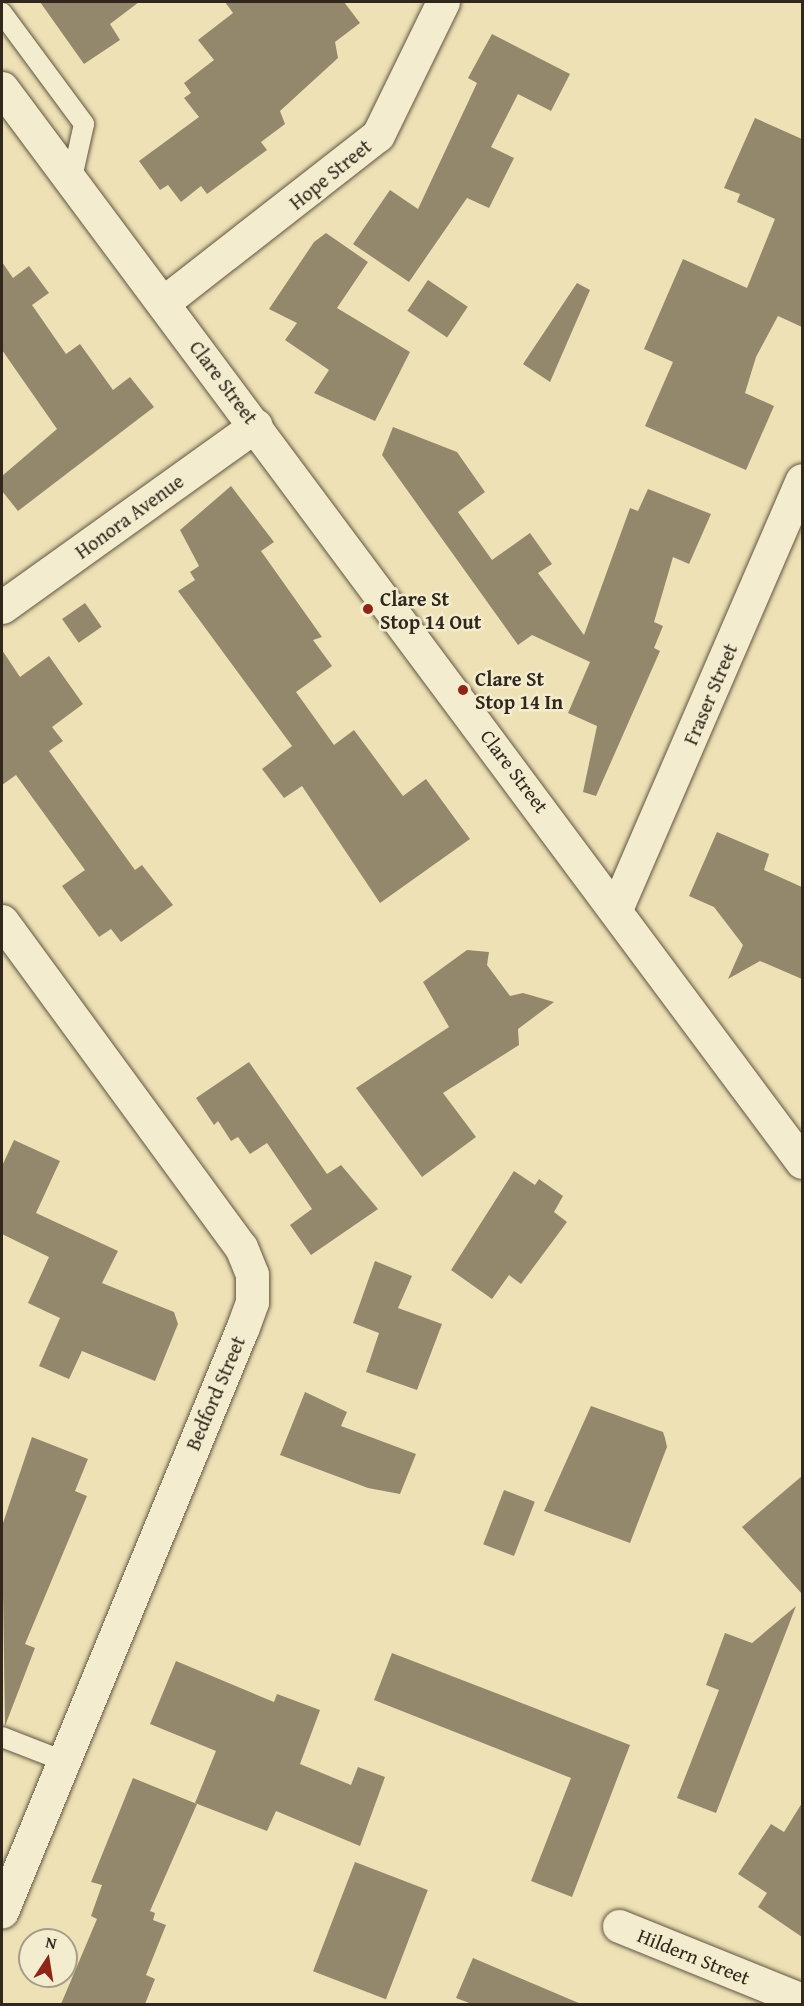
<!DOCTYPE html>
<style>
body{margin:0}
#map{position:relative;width:804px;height:2006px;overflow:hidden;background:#eee1b5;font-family:"Gentium Book Plus",serif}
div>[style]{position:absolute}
.building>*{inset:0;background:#94886c;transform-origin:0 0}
.roads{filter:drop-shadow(0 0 2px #615642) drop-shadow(0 0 2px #615642)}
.service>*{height:20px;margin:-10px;padding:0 10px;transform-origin:10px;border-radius:10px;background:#f4eccf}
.minor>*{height:33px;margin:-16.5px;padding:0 16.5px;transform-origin:16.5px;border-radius:16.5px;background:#f4eccf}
.dots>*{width:16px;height:16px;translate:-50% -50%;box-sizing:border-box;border:3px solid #f4eccf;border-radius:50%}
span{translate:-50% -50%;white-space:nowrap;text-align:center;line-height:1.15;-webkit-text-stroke:5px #f4eccf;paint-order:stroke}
.street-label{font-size:20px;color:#32271c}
.poi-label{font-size:20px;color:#32271c;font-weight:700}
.left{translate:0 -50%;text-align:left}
.frame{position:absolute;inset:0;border:3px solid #32271c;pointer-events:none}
.north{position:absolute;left:18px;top:1928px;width:60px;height:60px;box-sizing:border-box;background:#f4eccf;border:2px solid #a69d87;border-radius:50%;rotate:12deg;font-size:16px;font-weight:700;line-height:24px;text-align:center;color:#32271c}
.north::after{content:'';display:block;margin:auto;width:21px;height:27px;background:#8f2418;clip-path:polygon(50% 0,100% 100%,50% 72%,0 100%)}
</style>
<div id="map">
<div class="building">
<div style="clip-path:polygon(40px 2px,139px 2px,110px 24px,120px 40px,84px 64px)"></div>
<div style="clip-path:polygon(225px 2px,344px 2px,360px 23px,335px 42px,338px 58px,280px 111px,285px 124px,261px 142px,267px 150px,207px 194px,201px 186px,181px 202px,168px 185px,160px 190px,139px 161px,199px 117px,184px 98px,191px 93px,184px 83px,214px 60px,198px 40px,233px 13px)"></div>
<div style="clip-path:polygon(492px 34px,570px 74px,551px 111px,518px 94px,491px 147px,514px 158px,489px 208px,467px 198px,409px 282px,353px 244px,390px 190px,418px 209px,477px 83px,468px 78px)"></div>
<div style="clip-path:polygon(755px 118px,802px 139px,802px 327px,778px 316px,756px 357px,745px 393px,774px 406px,746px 470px,645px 426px,673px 362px,644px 349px,683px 259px,747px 288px,775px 219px,737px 202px,740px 194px,724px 188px)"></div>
<div style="clip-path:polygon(326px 233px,368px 262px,337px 308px,410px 352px,375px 421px,314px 393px,329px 370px,285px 340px,297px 323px,269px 309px,314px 242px)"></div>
<div style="clip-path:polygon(2px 262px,13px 278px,29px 266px,49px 293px,32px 305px,66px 354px,80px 344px,113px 390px,130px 377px,154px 407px,18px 511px,2px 491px,2px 476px,57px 429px,2px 350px)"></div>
<div style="left:428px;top:280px;width:48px;height:37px;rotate:34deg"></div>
<div style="clip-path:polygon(577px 283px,590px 290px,550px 382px,523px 364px)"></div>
<div style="clip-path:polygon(393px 427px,457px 452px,485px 492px,458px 512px,492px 560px,530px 533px,552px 564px,538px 573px,584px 635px,630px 508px,638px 511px,648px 489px,711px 514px,689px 564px,673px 557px,654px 622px,663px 626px,654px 648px,660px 651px,596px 796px,583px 792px,597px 726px,568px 713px,590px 662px,532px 635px,518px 645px,382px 455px)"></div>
<div style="clip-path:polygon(231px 486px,274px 542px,261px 551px,322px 637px,313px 640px,332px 666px,296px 692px,334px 745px,354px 730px,403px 796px,426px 779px,470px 839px,380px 903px,302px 786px,284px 798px,262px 769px,292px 746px,178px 591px,195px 580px,190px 572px,199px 566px,180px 530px)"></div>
<div style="left:85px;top:603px;width:29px;height:28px;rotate:55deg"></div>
<div style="clip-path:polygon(2px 650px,20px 677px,49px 656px,83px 704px,52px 727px,63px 741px,49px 751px,135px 870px,142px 865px,173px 905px,121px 942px,111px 929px,99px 937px,62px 886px,85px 870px,16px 775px,2px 785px)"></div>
<div style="clip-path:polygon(717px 832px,769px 854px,764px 870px,802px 887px,802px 979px,760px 961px,728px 979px,743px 945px,714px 907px,689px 896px)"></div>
<div style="clip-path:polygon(467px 950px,489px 952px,487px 965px,510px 996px,523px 993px,554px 1002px,518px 1029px,519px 1045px,443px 1093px,476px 1137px,422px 1177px,356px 1088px,449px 1027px,423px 982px)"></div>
<div style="clip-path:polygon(249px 1062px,327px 1174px,341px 1165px,378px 1209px,311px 1255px,290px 1225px,312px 1209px,267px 1143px,250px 1154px,238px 1137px,231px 1141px,218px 1121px,214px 1125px,196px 1098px)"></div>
<div style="clip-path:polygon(14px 1140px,60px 1161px,36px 1213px,118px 1251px,102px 1283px,174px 1312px,178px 1324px,155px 1381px,82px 1351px,69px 1379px,39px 1366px,60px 1318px,28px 1303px,49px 1257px,2px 1234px,2px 1166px)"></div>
<div style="clip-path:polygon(514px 1171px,535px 1185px,539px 1179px,563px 1196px,554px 1212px,567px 1222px,521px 1284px,509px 1275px,492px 1299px,451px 1270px)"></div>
<div style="clip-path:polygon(375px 1261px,412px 1276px,398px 1308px,442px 1324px,417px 1390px,366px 1372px,379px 1333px,353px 1323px)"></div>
<div style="clip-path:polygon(305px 1392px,347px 1412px,341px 1426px,416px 1454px,400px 1494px,368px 1488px,280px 1455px)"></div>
<div style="clip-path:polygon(591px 1406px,663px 1432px,665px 1438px,667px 1447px,630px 1543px,544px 1511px)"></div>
<div style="clip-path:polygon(32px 1437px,88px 1459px,75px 1491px,87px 1496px,25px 1644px,35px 1648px,5px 1726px,2px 1526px)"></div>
<div style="clip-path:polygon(802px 1476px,802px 1594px,742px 1527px)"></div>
<div style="left:504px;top:1490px;width:33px;height:58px;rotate:21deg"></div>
<div style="clip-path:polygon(796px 1606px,716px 1813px,677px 1798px,719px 1690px,706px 1685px,725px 1633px,752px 1643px)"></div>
<div style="clip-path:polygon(392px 1653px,630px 1745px,572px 1897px,531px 1881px,571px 1778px,374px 1700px)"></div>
<div style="clip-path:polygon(176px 1661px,274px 1702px,277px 1694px,320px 1710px,300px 1764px,351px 1785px,358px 1767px,385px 1777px,360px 1846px,276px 1811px,267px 1831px,195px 1803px,216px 1751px,150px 1724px)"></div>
<div style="clip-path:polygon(133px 1778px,197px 1804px,150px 1911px,155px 1913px,153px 1920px,166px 1925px,146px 1975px,155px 1979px,145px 2004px,61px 2004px,97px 1919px,91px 1916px,102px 1885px,91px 1882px)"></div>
<div style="clip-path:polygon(802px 1803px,802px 1937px,758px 1907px,767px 1893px,738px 1874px,771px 1824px,784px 1832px)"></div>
<div style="left:355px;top:1862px;width:78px;height:117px;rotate:21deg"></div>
<div style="clip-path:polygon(473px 1958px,581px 2004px,472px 2004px,456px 1998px)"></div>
</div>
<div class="roads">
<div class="service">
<div style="left:2px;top:13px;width:138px;rotate:53.5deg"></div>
<div style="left:84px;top:124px;width:59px;rotate:102.6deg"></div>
<div style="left:2px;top:1737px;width:63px;rotate:21.3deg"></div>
</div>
<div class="minor">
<div style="left:2px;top:88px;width:1339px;rotate:53.32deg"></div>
<div style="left:164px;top:302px;width:271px;rotate:-38deg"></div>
<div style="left:378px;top:135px;width:148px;rotate:-64deg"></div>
<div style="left:2px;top:607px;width:312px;rotate:-35.6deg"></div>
<div style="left:617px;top:907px;width:465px;rotate:-66.6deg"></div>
<div style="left:2px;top:921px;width:404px;rotate:53.8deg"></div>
<div style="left:241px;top:1247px;width:29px;rotate:68deg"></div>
<div style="left:252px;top:1274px;width:28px;rotate:90deg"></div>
<div style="left:252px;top:1302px;width:29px;rotate:110deg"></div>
<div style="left:242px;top:1329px;width:630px;rotate:112.41deg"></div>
<div style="left:619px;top:1926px;width:197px;rotate:22deg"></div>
</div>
</div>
<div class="dots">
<div style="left:368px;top:609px;background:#8f2418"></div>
<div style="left:463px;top:690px;background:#8f2418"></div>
</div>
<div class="street-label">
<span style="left:330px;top:174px;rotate:-39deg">Hope Street</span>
<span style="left:224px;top:382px;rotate:53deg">Clare Street</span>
<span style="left:129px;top:516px;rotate:-36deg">Honora Avenue</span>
<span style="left:710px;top:694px;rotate:-67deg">Fraser Street</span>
<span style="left:515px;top:771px;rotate:53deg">Clare Street</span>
<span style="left:215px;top:1393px;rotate:-67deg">Bedford Street</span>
<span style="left:694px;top:1956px;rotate:22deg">Hildern Street</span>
</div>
<div class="poi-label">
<span class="left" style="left:380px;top:610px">Clare St<br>Stop 14 Out</span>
<span class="left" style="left:475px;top:690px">Clare St<br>Stop 14 In</span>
</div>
<div class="frame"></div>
<div class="north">N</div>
</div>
